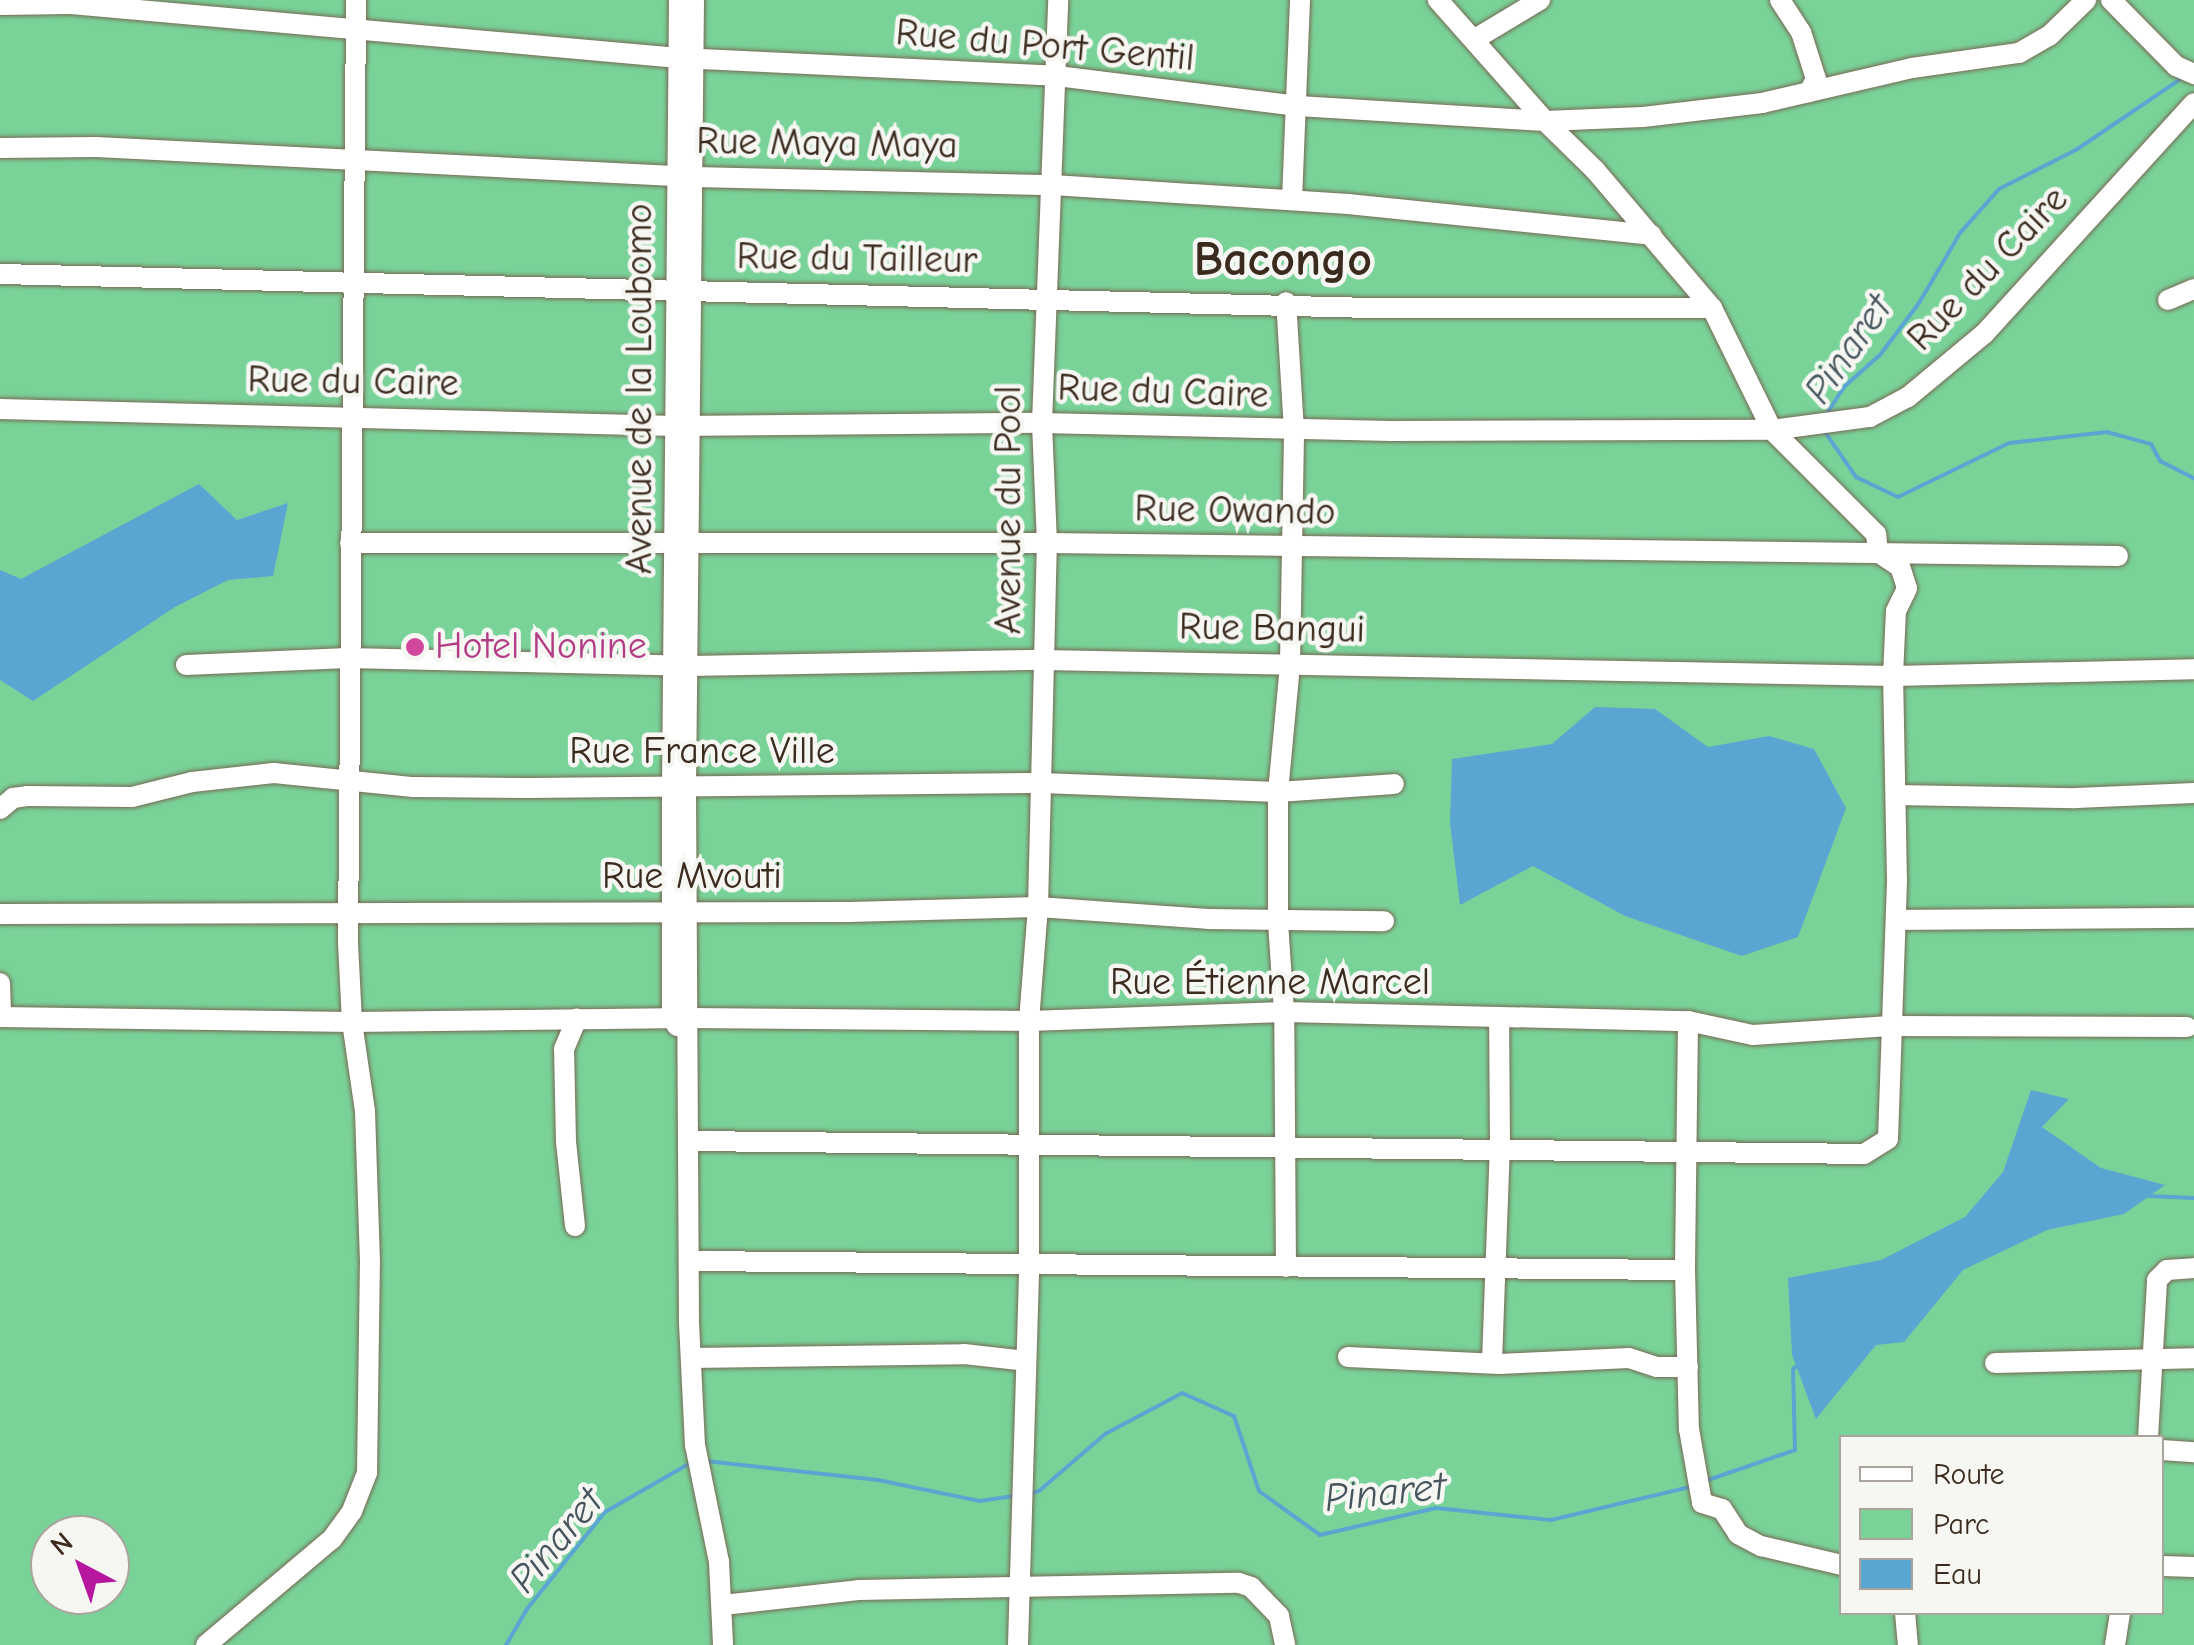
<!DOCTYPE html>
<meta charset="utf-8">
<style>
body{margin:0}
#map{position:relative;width:2194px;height:1645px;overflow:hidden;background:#ecdebb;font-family:"Comic Neue",sans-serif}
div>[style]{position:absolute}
.green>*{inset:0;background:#79d399}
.water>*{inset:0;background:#5aa6d2}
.stream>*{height:4px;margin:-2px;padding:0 2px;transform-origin:2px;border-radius:2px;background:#5aa6d2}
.roads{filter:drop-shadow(0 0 2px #796955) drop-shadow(0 0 2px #796955)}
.minor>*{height:20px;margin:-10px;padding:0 10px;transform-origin:10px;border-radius:10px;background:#fff}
.dots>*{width:28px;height:28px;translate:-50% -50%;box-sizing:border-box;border:5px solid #f6f6f2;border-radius:50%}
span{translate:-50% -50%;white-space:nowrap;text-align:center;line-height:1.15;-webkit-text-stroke:9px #f6f6f2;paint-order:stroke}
.street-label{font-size:38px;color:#3b2a1e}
.hotel-label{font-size:38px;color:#b23c85}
.left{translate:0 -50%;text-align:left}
.water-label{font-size:40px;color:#46555d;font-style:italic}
.district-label{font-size:48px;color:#3b2a1e;font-weight:700}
.legend{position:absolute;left:1839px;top:1435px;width:325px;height:180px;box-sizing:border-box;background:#f6f6f2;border:2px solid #aba49d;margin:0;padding:12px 18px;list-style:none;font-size:30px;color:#3b2a1e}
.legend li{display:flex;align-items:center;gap:20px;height:50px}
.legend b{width:50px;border:2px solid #aba49d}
.north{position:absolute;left:30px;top:1515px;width:100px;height:100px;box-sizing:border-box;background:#f6f6f2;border:2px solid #aba49d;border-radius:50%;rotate:319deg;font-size:28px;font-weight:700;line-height:40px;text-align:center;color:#3b2a1e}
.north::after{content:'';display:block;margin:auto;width:35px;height:45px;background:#b5179e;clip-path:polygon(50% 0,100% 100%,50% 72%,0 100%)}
</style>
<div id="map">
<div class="green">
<div style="clip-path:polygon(evenodd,0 0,2194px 0,2194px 1645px,0 1645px,0 0,1842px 1438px,2162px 1438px,2162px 1612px,1842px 1612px,1842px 1438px,0 0,50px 1535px,110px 1535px,110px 1595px,50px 1595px,50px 1535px)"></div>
</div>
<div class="water">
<div style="clip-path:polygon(199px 484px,237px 520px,288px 503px,273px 576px,228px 580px,175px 607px,33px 701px,0 680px,0 570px,21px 579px)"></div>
<div style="clip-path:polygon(1595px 707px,1655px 709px,1708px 747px,1769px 736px,1814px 749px,1846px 808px,1798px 937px,1742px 956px,1625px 916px,1533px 866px,1460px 905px,1450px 823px,1452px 759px,1552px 744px)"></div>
<div style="clip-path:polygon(2031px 1090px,2069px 1099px,2042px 1127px,2101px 1168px,2165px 1185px,2124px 1214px,2047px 1230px,1963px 1270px,1904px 1342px,1876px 1345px,1816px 1419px,1792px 1355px,1788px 1278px,1881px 1260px,1965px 1217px,2003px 1172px)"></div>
</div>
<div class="stream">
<div style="left:1824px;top:418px;width:38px;rotate:-57deg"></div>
<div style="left:1845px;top:386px;width:47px;rotate:-41.5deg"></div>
<div style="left:1880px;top:355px;width:65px;rotate:-53.1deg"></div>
<div style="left:1919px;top:303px;width:81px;rotate:-59.6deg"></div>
<div style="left:1960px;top:233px;width:59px;rotate:-48.4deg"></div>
<div style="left:1999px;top:189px;width:86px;rotate:-26.9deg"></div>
<div style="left:2076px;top:150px;width:128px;rotate:-34.2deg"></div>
<div style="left:1825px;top:432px;width:55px;rotate:55.4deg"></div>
<div style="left:1856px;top:477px;width:47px;rotate:25.5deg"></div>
<div style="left:1898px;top:497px;width:123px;rotate:-25.9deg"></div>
<div style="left:2009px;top:443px;width:99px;rotate:-6.4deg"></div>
<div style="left:2107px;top:432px;width:46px;rotate:15.3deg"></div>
<div style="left:2151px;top:444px;width:19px;rotate:62deg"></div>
<div style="left:2160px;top:461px;width:38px;rotate:27deg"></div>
<div style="left:2149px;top:1196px;width:45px;rotate:2.5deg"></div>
<div style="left:706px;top:1461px;width:173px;rotate:6.3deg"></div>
<div style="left:878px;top:1480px;width:103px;rotate:11.7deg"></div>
<div style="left:979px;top:1501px;width:34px;rotate:-8deg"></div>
<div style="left:1708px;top:1480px;width:92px;rotate:-19deg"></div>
<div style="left:1795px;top:1450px;width:81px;rotate:-91.4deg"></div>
<div style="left:1793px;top:1369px;width:6px;rotate:-39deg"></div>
<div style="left:1032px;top:1493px;width:7px;rotate:-16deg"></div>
<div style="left:1039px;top:1491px;width:87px;rotate:-40.8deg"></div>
<div style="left:1105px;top:1434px;width:87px;rotate:-28deg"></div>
<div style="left:1182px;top:1393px;width:57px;rotate:23.9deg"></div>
<div style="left:1234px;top:1416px;width:79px;rotate:71.6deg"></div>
<div style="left:1259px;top:1491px;width:75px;rotate:35.8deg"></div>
<div style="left:1320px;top:1535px;width:119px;rotate:-13.1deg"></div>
<div style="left:1436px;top:1508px;width:116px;rotate:6deg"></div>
<div style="left:1551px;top:1520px;width:142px;rotate:-13.4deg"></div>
<div style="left:506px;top:1645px;width:42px;rotate:-59.7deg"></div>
<div style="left:527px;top:1609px;width:124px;rotate:-51.2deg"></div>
<div style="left:605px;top:1512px;width:100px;rotate:-29.9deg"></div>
</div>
<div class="roads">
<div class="minor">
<div style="left:694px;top:0;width:788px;rotate:90.58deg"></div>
<div style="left:686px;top:788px;width:535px;rotate:89.68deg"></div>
<div style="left:689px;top:1323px;width:122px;rotate:87.2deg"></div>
<div style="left:695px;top:1445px;width:119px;rotate:78.4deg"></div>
<div style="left:719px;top:1562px;width:83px;rotate:87.2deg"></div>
<div style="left:1780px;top:0;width:38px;rotate:57deg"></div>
<div style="left:1801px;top:32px;width:49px;rotate:72.3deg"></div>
<div style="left:1816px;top:79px;width:15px;rotate:118deg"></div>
<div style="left:2111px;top:0;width:93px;rotate:45.4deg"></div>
<div style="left:2176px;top:66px;width:20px;rotate:24deg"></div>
<div style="left:0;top:5px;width:71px;rotate:-0.8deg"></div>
<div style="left:71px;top:4px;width:610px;rotate:5.08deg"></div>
<div style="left:679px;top:58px;width:378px;rotate:2.7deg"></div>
<div style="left:1057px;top:76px;width:243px;rotate:7.1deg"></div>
<div style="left:1298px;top:106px;width:247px;rotate:3.5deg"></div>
<div style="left:1545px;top:121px;width:98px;rotate:-2.3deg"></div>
<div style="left:1643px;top:117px;width:120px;rotate:-6.7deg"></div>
<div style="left:1762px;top:103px;width:154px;rotate:-13.1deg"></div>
<div style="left:1912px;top:68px;width:108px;rotate:-8deg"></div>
<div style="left:2019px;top:53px;width:34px;rotate:-30deg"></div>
<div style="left:2049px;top:36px;width:52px;rotate:-44.2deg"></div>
<div style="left:1475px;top:39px;width:76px;rotate:-31deg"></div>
<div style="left:0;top:148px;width:96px;rotate:-0.6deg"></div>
<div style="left:96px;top:147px;width:599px;rotate:2.87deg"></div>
<div style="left:694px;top:177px;width:359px;rotate:1.3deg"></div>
<div style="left:1053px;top:185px;width:296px;rotate:3.7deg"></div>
<div style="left:1348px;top:204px;width:305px;rotate:5.8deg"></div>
<div style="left:1292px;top:200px;width:200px;rotate:-87.7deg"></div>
<div style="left:0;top:274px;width:1367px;rotate:1.42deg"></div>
<div style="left:1367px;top:308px;width:345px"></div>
<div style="left:2168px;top:300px;width:28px;rotate:-23deg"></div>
<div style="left:0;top:409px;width:675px;rotate:1.44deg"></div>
<div style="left:675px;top:426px;width:367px;rotate:-0.5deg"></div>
<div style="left:1042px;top:423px;width:349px;rotate:1.3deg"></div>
<div style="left:1391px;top:431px;width:381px;rotate:-0.2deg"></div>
<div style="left:1772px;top:430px;width:99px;rotate:-7.6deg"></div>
<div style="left:1870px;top:417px;width:43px;rotate:-27.8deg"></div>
<div style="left:1908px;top:397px;width:99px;rotate:-39.7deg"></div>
<div style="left:1984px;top:334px;width:312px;rotate:-47.7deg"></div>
<div style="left:350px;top:543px;width:697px"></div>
<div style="left:1047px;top:543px;width:1071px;rotate:0.7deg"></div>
<div style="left:186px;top:665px;width:162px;rotate:-2.5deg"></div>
<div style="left:348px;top:658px;width:341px;rotate:1.3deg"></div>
<div style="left:689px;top:666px;width:354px;rotate:-1deg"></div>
<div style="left:1043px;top:660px;width:850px;rotate:1.08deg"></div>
<div style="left:1893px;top:676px;width:301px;rotate:-1.3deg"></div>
<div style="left:1896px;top:795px;width:180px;rotate:1deg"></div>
<div style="left:2076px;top:798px;width:118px;rotate:-2.4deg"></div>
<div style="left:0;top:809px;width:17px;rotate:-40deg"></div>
<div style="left:13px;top:798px;width:14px;rotate:-8deg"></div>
<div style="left:27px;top:796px;width:105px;rotate:0.5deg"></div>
<div style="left:132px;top:797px;width:62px;rotate:-14deg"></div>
<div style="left:192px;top:782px;width:82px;rotate:-6.3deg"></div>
<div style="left:274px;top:773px;width:140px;rotate:5.8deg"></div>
<div style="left:413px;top:787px;width:116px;rotate:0.5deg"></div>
<div style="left:529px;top:788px;width:513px;rotate:-0.56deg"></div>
<div style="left:1042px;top:783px;width:236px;rotate:2.2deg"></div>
<div style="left:1278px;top:792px;width:116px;rotate:-3.9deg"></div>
<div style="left:0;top:914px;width:849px;rotate:-0.13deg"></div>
<div style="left:849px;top:912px;width:189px;rotate:-1.5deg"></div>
<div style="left:1038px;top:907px;width:170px;rotate:4deg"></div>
<div style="left:1208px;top:919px;width:176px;rotate:0.7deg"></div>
<div style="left:1896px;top:920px;width:298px;rotate:-0.4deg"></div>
<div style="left:0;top:983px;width:34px;rotate:88deg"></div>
<div style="left:0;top:1017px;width:352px;rotate:0.8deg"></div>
<div style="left:352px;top:1022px;width:336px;rotate:-0.7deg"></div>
<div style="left:688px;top:1018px;width:341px;rotate:0.5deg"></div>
<div style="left:1029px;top:1021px;width:255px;rotate:-2deg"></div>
<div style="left:1284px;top:1012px;width:404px;rotate:1.3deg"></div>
<div style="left:1688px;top:1021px;width:66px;rotate:12.2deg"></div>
<div style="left:1753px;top:1035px;width:137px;rotate:-3.8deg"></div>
<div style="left:1890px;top:1026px;width:297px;rotate:0.2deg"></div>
<div style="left:1688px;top:1021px;width:249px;rotate:90.7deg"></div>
<div style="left:1685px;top:1270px;width:159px;rotate:88.6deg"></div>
<div style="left:1689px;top:1429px;width:75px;rotate:80deg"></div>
<div style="left:1702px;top:1503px;width:21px;rotate:17deg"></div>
<div style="left:1722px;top:1509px;width:30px;rotate:57deg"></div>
<div style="left:1738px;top:1534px;width:26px;rotate:28deg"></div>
<div style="left:1761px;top:1546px;width:83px;rotate:13.2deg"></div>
<div style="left:677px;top:1026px;width:9px;rotate:-122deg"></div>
<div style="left:672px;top:1018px;width:229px;rotate:-90deg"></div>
<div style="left:672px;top:789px;width:789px;rotate:-89.49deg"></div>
<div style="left:689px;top:1141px;width:1175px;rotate:0.63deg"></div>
<div style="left:1864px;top:1154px;width:28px;rotate:-32deg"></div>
<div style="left:1888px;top:1139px;width:258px;rotate:-88deg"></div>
<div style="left:1897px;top:881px;width:205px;rotate:-91.1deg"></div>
<div style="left:1893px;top:676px;width:65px;rotate:-87.4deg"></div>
<div style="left:1896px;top:611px;width:25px;rotate:-64deg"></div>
<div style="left:1907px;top:588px;width:22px;rotate:-108deg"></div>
<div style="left:1900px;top:567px;width:27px;rotate:-146deg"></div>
<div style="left:1878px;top:552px;width:18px;rotate:-96deg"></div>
<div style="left:1876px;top:534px;width:147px;rotate:-135deg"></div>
<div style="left:1772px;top:430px;width:136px;rotate:-116.2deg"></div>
<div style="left:1712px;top:308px;width:181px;rotate:-130.3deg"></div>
<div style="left:1595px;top:170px;width:70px;rotate:-135.6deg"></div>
<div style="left:1545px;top:121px;width:162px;rotate:-131.5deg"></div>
<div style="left:575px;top:1226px;width:84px;rotate:-96.1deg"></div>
<div style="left:566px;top:1142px;width:93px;rotate:-91.2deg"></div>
<div style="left:564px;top:1049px;width:33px;rotate:-67deg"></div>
<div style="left:690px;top:1261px;width:995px;rotate:0.52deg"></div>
<div style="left:1286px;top:1267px;width:255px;rotate:-90.4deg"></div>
<div style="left:1284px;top:1012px;width:91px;rotate:-93.8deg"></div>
<div style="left:1278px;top:921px;width:129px;rotate:-90deg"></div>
<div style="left:1278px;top:792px;width:129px;rotate:-84.6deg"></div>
<div style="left:1290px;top:664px;width:233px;rotate:-89deg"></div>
<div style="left:1294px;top:431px;width:129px;rotate:-93.5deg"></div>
<div style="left:1348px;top:1357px;width:151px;rotate:2.7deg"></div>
<div style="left:1499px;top:1364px;width:130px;rotate:-2.6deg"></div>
<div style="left:1629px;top:1358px;width:29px;rotate:18deg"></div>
<div style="left:1657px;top:1367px;width:31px"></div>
<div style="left:691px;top:1358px;width:273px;rotate:-0.8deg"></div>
<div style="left:964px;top:1354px;width:62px;rotate:6.4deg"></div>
<div style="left:1492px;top:1362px;width:215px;rotate:-87.9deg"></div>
<div style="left:1500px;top:1147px;width:129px;rotate:-90.4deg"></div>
<div style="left:1995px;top:1363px;width:199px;rotate:-1.4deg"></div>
<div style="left:2148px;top:1438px;width:158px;rotate:-86.7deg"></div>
<div style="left:2157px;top:1280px;width:14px;rotate:-45deg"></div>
<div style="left:2167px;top:1270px;width:27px;rotate:-4deg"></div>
<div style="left:2162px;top:1450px;width:32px;rotate:4deg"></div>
<div style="left:2162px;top:1566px;width:32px;rotate:2deg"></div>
<div style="left:723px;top:1605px;width:136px;rotate:-6.3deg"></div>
<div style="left:858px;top:1590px;width:381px;rotate:-1.1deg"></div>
<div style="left:1239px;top:1583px;width:13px;rotate:18deg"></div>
<div style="left:1251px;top:1587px;width:40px;rotate:46deg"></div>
<div style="left:1279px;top:1616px;width:30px;rotate:78deg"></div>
<div style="left:1905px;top:1612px;width:33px;rotate:85deg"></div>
<div style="left:206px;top:1645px;width:165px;rotate:-40.1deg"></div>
<div style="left:332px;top:1539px;width:34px;rotate:-54deg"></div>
<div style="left:352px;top:1511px;width:41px;rotate:-68.5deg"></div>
<div style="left:367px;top:1473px;width:211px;rotate:-89.2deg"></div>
<div style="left:370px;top:1262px;width:151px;rotate:-91.9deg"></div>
<div style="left:365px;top:1111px;width:90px;rotate:-98.3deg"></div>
<div style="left:352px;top:1022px;width:80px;rotate:-92.9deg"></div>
<div style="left:348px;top:942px;width:942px;rotate:-89.51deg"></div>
<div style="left:1018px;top:1645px;width:379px;rotate:-88.3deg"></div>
<div style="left:1029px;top:1266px;width:245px;rotate:-90deg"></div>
<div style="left:1029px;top:1021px;width:114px;rotate:-85.5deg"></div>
<div style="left:1038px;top:907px;width:364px;rotate:-88.6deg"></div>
<div style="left:1047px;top:543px;width:120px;rotate:-92.4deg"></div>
<div style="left:1042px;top:423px;width:423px;rotate:-87.8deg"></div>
<div style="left:2115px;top:1645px;width:33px;rotate:-81deg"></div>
</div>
</div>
<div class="dots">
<div style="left:415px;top:647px;background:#d1479c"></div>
</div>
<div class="street-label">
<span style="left:1045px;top:46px;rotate:5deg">Rue du Port Gentil</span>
<span style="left:827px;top:144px;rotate:1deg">Rue Maya Maya</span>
<span style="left:857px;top:259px;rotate:1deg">Rue du Tailleur</span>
<span style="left:1988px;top:269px;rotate:-46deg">Rue du Caire</span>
<span style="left:353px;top:382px;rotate:1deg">Rue du Caire</span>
<span style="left:640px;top:389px;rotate:-90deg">Avenue de la Loubomo</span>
<span style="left:1163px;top:392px;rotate:2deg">Rue du Caire</span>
<span style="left:1009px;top:510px;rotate:-90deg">Avenue du Pool</span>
<span style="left:1235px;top:511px;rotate:1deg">Rue Owando</span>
<span style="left:1272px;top:629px;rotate:1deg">Rue Bangui</span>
<span style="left:702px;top:752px">Rue France Ville</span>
<span style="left:692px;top:877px">Rue Mvouti</span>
<span style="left:1270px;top:983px">Rue Étienne Marcel</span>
</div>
<div class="hotel-label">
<span class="left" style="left:435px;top:647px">Hotel Nonine</span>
</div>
<div class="water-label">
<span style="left:1848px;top:349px;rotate:-55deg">Pinaret</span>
<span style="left:1385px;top:1492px;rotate:-6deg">Pinaret</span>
<span style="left:556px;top:1540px;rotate:-50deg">Pinaret</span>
</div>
<div class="district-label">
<span style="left:1283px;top:260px">Bacongo</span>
</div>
<ul class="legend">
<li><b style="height:12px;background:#fff"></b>Route</li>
<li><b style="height:28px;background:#79d399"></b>Parc</li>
<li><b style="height:28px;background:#5aa6d2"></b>Eau</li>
</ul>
<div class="north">N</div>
</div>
